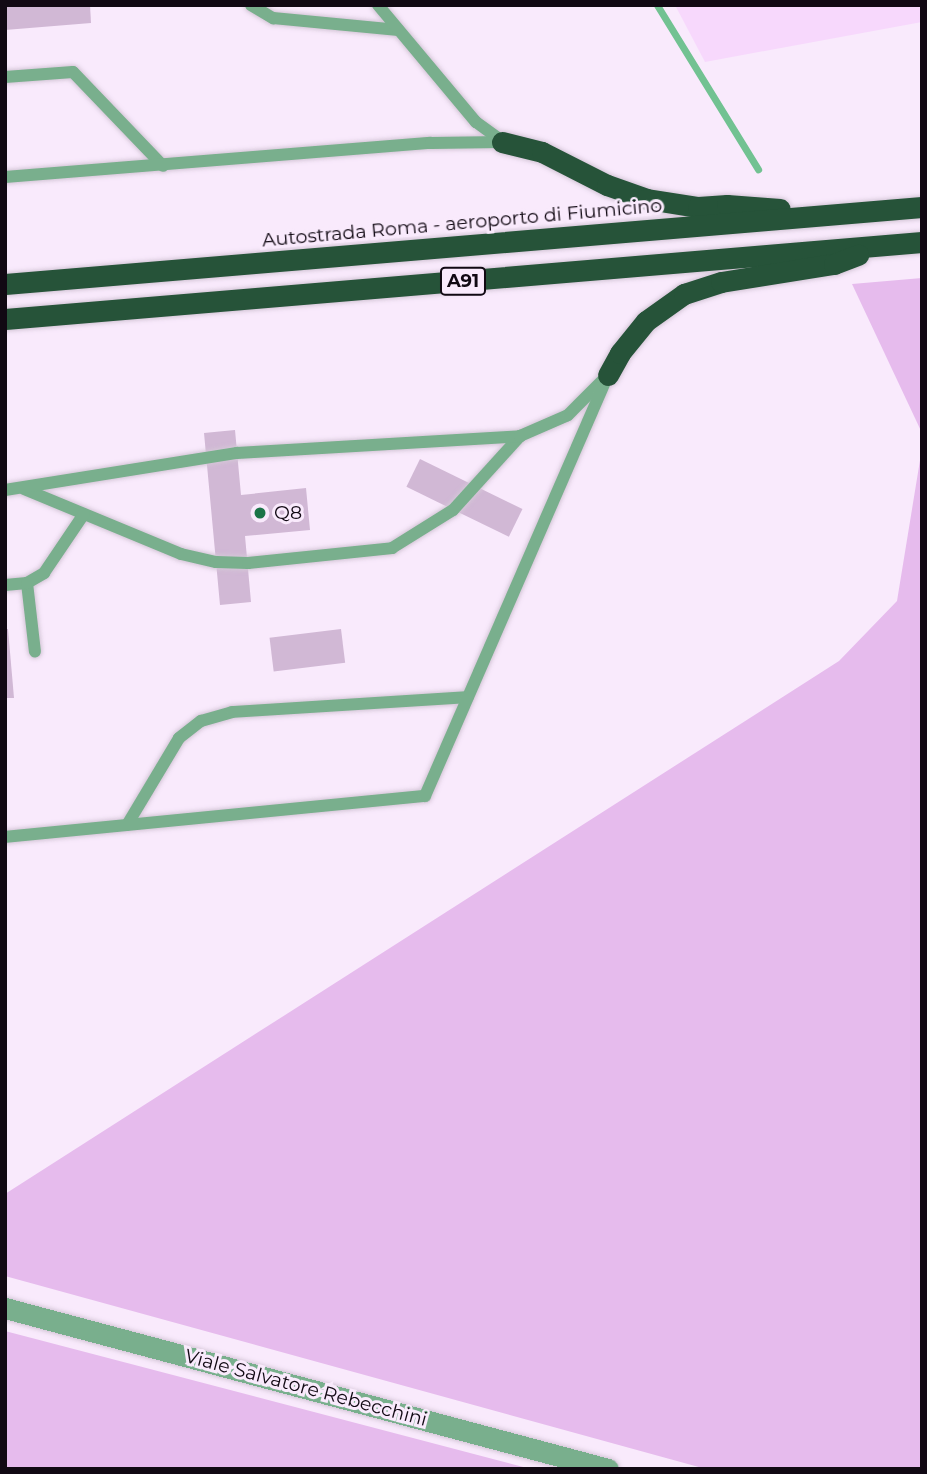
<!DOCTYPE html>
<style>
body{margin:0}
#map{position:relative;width:927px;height:1474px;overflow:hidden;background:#f9eafc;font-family:Montserrat,sans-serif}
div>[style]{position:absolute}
.built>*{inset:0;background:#f7d8fc}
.green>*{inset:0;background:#e6bbed}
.stream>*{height:7px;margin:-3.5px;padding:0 3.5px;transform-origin:3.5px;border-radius:3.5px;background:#72c292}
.building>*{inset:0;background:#d1b8d5;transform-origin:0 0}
.roads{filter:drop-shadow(0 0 2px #d4c6d7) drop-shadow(0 0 2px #d4c6d7)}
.service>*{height:12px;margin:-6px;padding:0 6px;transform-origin:6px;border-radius:6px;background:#79af8d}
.minor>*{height:21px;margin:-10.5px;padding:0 10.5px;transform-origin:10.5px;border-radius:10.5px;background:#79af8d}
.motorway>*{height:21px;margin:-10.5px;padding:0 10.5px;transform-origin:10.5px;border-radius:10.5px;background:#265339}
.dots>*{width:19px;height:19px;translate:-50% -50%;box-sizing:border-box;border:4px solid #f9eafc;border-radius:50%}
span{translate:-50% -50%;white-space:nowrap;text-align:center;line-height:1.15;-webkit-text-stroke:6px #f9eafc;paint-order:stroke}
.shield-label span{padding:2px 5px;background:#f9eafc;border:2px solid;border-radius:5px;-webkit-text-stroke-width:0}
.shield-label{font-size:18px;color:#110913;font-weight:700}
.street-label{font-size:19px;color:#110913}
.poi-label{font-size:19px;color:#110913}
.left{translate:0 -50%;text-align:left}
.frame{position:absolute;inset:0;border:7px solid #110913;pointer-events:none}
</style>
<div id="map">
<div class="built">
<div style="clip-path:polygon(675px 5px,922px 5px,922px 22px,705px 62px)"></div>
</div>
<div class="green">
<div style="clip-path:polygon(922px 278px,922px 433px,852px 284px)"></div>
<div style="clip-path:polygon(922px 448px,922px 1469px,706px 1469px,5px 1276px,5px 1194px,839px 661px,897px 601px)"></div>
<div style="clip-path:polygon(5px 1331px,531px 1469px,5px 1469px)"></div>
</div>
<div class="stream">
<div style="left:657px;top:5px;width:193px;rotate:58.4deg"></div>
</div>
<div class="building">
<div style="clip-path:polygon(5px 5px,90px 5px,91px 23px,5px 30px)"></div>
<div style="clip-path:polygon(235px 430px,241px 495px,306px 488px,310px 530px,245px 536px,251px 602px,220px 605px,204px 433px)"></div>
<div style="left:420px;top:459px;width:114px;height:31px;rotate:26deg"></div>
<div style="clip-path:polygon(5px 629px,8px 629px,14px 698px,5px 698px)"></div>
<div style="left:341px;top:629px;width:34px;height:72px;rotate:83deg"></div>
</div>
<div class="roads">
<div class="service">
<div style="left:251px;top:5px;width:26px;rotate:31deg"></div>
<div style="left:273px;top:18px;width:126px;rotate:5.5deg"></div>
<div style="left:378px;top:5px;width:153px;rotate:50.1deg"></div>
<div style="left:476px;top:122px;width:32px;rotate:36deg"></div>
<div style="left:5px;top:77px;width:68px;rotate:-4.2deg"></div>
<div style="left:73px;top:72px;width:130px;rotate:46.2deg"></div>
<div style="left:5px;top:177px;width:427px;rotate:-4.6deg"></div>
<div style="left:431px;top:143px;width:71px;rotate:-0.8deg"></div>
<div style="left:24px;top:489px;width:170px;rotate:22.5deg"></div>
<div style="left:181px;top:554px;width:36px;rotate:13deg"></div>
<div style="left:216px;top:562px;width:32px;rotate:2deg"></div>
<div style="left:248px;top:563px;width:145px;rotate:-5.9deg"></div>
<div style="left:392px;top:548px;width:72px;rotate:-31.9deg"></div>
<div style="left:453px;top:510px;width:100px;rotate:-47.8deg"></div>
<div style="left:5px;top:490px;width:235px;rotate:-9.1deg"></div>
<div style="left:237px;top:453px;width:284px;rotate:-3.4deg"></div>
<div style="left:520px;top:436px;width:52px;rotate:-23.6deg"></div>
<div style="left:568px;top:415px;width:49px;rotate:-45deg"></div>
<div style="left:27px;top:583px;width:69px;rotate:83.4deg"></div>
<div style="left:5px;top:585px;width:22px;rotate:-5deg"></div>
<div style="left:27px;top:583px;width:20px;rotate:-30deg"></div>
<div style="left:44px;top:573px;width:71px;rotate:-55.9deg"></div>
<div style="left:127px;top:825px;width:101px;rotate:-59.1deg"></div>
<div style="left:179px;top:738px;width:28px;rotate:-38deg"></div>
<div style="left:201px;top:721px;width:32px;rotate:-16deg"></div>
<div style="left:232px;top:712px;width:236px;rotate:-3.6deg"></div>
<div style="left:5px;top:837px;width:422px;rotate:-5.6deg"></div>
<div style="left:425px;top:796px;width:459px;rotate:-66.5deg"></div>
</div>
<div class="minor">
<div style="left:5px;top:1308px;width:624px;rotate:14.95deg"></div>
</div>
<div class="motorway">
<div style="left:502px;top:142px;width:41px;rotate:14deg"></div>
<div style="left:542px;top:152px;width:73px;rotate:26.9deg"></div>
<div style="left:607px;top:185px;width:42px;rotate:19.3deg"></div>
<div style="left:647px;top:199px;width:52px;rotate:8.9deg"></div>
<div style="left:698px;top:207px;width:29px;rotate:-4deg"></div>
<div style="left:727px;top:205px;width:53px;rotate:4.3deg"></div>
<div style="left:5px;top:284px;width:920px;rotate:-4.8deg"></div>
<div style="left:5px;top:319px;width:920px;rotate:-4.8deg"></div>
<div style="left:608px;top:375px;width:25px;rotate:-61deg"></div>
<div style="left:620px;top:353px;width:41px;rotate:-50.9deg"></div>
<div style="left:646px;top:321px;width:47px;rotate:-35.4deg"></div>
<div style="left:684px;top:294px;width:39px;rotate:-18deg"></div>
<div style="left:721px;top:282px;width:114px;rotate:-9.1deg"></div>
<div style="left:834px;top:264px;width:26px;rotate:-21deg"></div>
</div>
</div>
<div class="dots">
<div style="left:260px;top:513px;background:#1b7448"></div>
</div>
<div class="shield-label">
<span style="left:463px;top:281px">A91</span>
</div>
<div class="street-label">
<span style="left:462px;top:223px;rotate:-5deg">Autostrada Roma - aeroporto di Fiumicino</span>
<span style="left:306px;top:1388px;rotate:15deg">Viale Salvatore Rebecchini</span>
</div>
<div class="poi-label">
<span class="left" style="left:274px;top:513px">Q8</span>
</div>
<div class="frame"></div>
</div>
